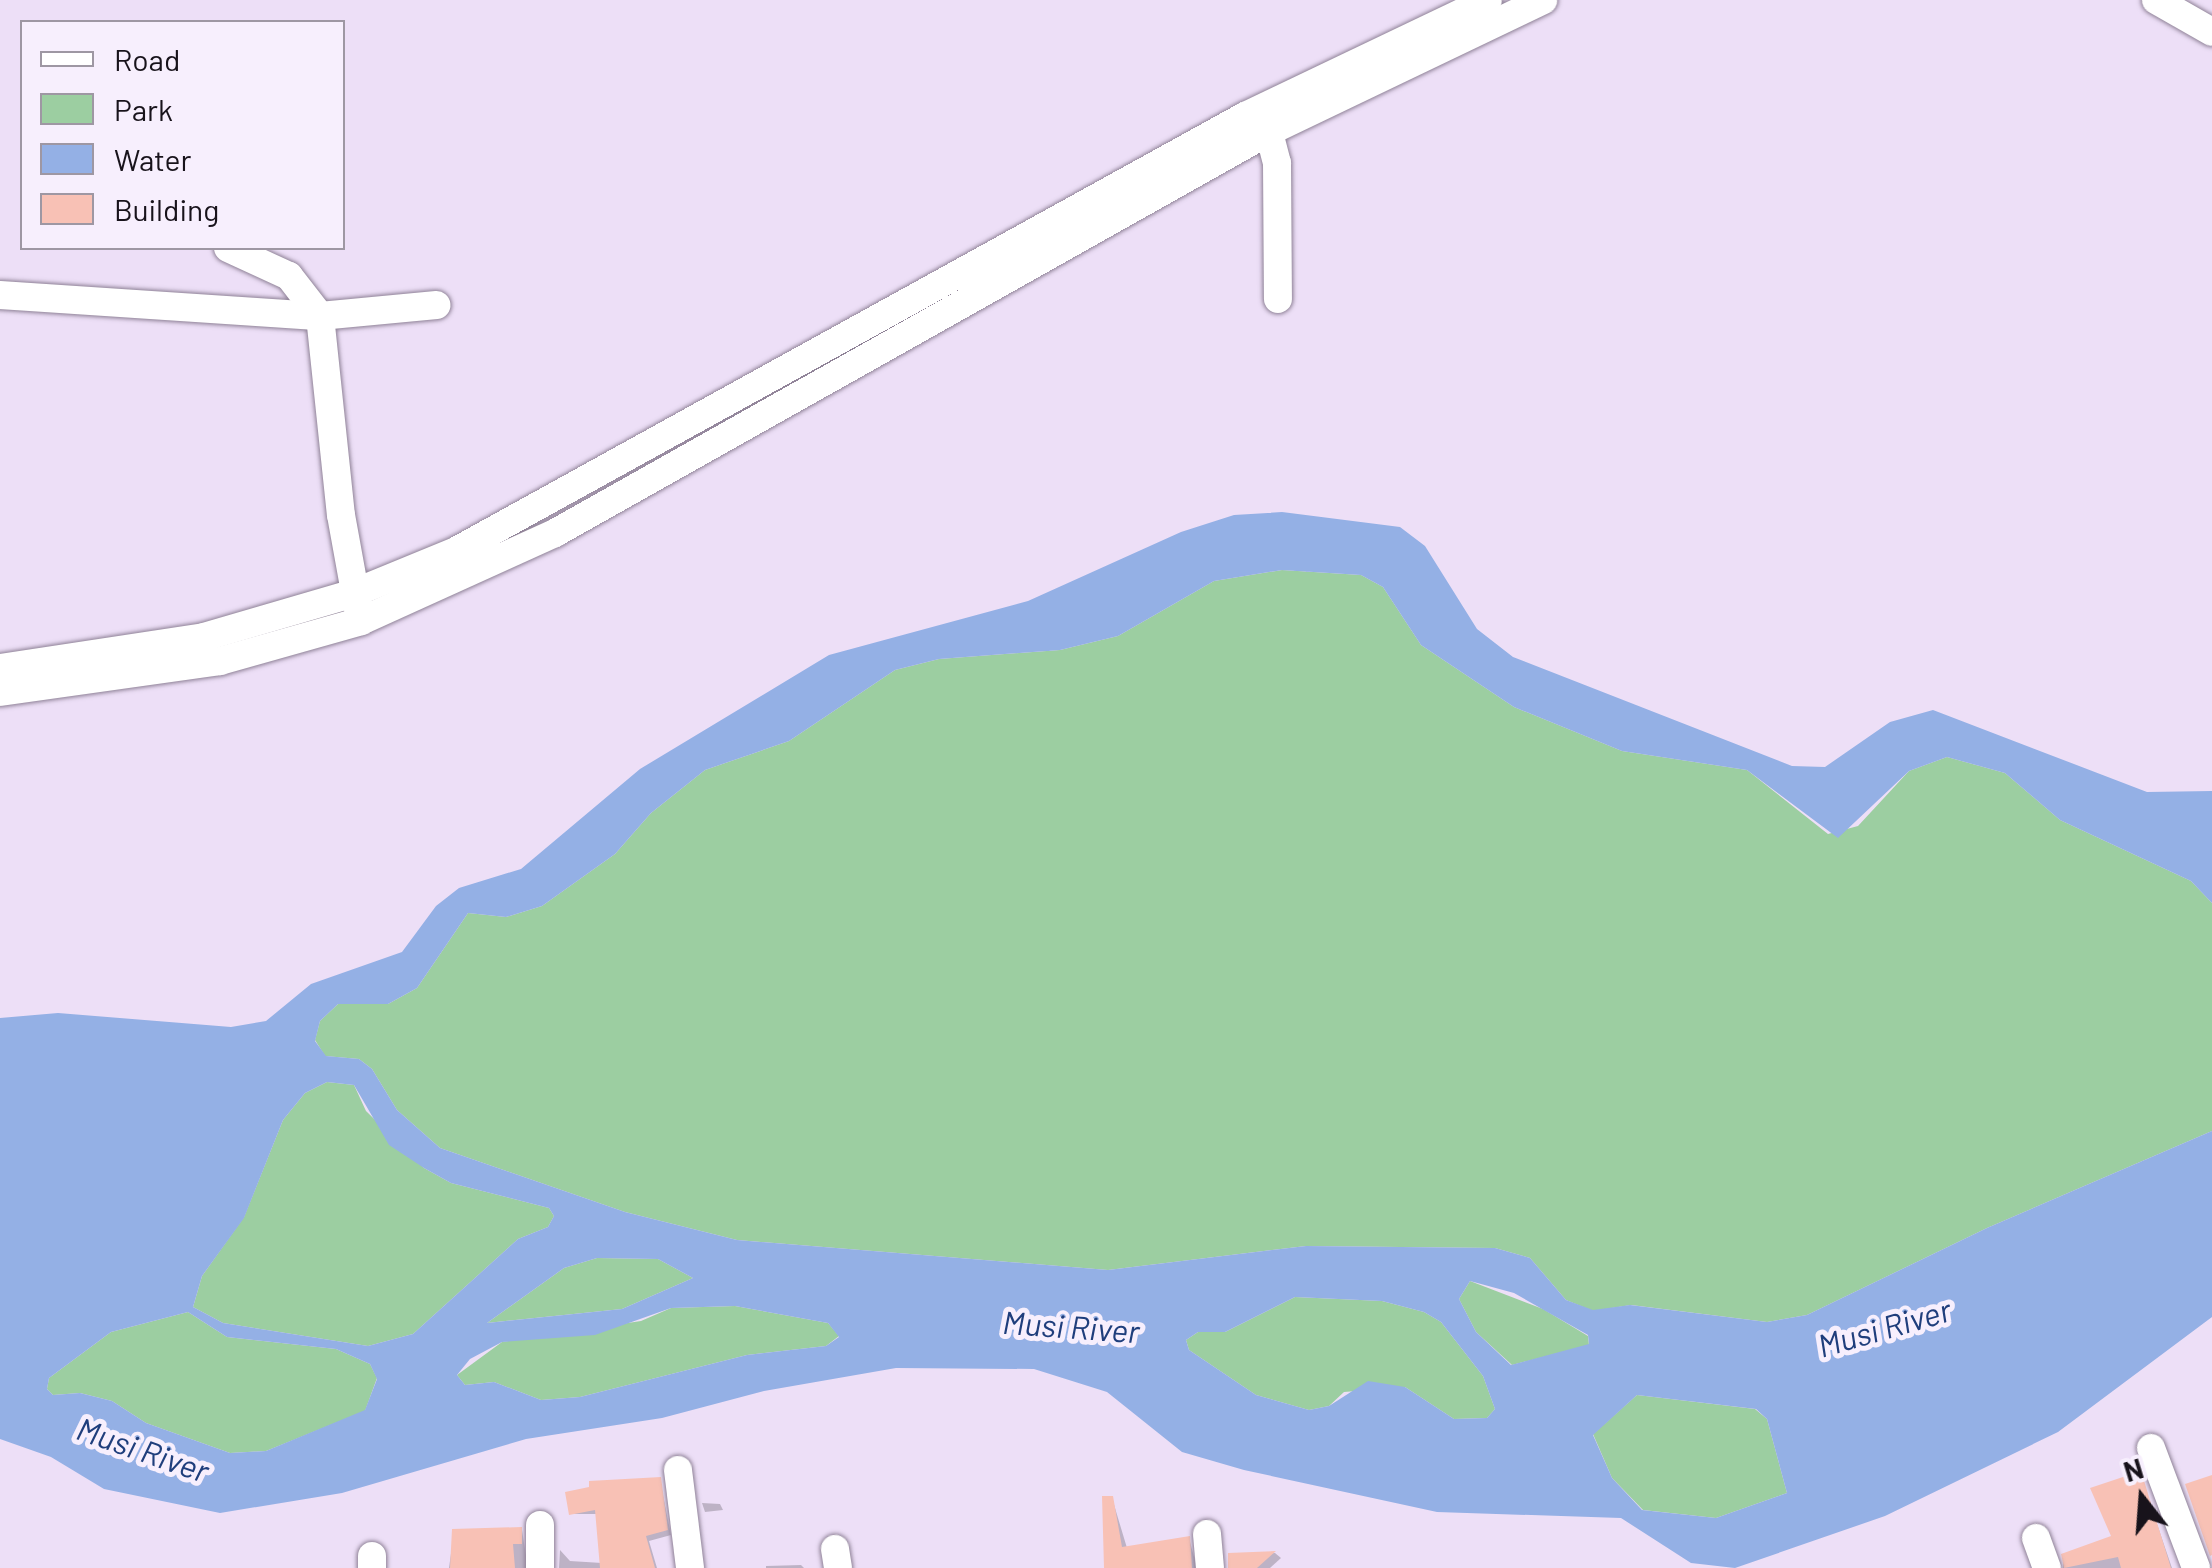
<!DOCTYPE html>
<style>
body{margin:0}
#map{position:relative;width:2212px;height:1568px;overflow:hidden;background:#eddff7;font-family:Barlow,sans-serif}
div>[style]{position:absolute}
.green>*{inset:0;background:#9ccea1}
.water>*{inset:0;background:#94b0e5}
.shadow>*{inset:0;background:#0003}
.building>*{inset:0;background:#f8c1b5}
.roads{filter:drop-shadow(0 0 2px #8f8297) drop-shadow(0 0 2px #8f8297)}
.minor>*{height:28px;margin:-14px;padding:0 14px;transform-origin:14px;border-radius:14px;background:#fff}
span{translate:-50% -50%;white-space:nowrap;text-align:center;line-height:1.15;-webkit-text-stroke:10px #f7effd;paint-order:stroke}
.water-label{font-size:32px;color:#1f3e7c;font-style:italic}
.legend{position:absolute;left:20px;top:20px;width:325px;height:230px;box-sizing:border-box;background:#f7effd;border:2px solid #9e97a3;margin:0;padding:12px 18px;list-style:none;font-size:30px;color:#18131b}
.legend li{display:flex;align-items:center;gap:20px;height:50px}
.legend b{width:50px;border:2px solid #9e97a3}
.north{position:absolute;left:2092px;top:1448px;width:100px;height:100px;-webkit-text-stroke:8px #f7effd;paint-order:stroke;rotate:343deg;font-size:28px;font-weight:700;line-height:40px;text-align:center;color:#18131b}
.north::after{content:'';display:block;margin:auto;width:35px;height:45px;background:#18131b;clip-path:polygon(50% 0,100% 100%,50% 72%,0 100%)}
</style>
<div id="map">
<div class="green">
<div style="clip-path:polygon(1282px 570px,1361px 575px,1383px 587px,1421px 645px,1514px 707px,1622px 751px,1747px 770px,1828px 834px,1858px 826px,1909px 771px,1947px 757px,2005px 773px,2060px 820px,2191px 881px,2212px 903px,2212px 1131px,1987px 1228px,1807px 1315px,1767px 1322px,1631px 1305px,1593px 1311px,1566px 1300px,1530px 1258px,1495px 1248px,1306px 1246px,1108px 1270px,737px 1240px,625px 1212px,440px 1148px,397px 1110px,372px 1069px,359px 1059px,325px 1056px,315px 1040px,320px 1021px,338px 1004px,388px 1004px,417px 988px,468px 913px,506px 917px,542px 906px,615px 854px,651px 813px,705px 770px,789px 741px,895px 670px,939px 659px,1060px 650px,1118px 636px,1214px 581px)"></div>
<div style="clip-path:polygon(327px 1082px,354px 1085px,366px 1111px,424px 1168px,451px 1183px,549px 1208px,554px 1216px,548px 1227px,518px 1239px,413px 1334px,368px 1346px,223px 1323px,193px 1307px,202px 1276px,244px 1217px,283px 1120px,305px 1093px)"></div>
<div style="clip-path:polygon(597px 1258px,658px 1259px,693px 1278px,622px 1309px,487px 1323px,564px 1268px)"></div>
<div style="clip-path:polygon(1470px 1281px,1543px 1309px,1588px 1336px,1589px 1345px,1512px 1365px,1476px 1332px,1459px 1299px)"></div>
<div style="clip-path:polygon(1295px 1297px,1382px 1301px,1424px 1312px,1441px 1322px,1483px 1376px,1495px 1409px,1487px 1418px,1454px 1419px,1405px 1387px,1344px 1392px,1329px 1406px,1309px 1410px,1256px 1395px,1189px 1350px,1186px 1340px,1198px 1332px,1225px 1332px)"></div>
<div style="clip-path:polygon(735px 1306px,828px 1323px,839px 1336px,826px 1346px,747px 1355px,580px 1397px,541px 1400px,494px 1382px,465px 1385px,457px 1375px,502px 1342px,641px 1321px,671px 1308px)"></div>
<div style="clip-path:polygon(188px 1312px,227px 1337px,336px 1349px,370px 1364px,377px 1378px,365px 1411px,266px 1451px,230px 1453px,146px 1423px,112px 1401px,80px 1393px,53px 1395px,47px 1389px,49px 1378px,111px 1332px)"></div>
<div style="clip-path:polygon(1637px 1395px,1755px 1409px,1767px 1419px,1787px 1493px,1716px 1518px,1643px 1510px,1612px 1478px,1593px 1434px)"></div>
</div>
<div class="water">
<div style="clip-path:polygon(evenodd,1282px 512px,1400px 527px,1425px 546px,1477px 629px,1513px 657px,1792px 766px,1825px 767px,1890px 722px,1933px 710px,2147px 792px,2212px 791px,2212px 903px,2191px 881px,2060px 820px,2005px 773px,1947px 757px,1909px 771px,1838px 838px,1747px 770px,1622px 751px,1514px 707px,1421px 645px,1383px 587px,1361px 575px,1282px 570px,1214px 581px,1118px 636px,1060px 650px,939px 659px,895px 670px,789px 741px,705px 770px,651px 813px,615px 854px,542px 906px,506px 917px,468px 913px,417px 988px,388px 1004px,338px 1004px,320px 1021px,315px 1041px,326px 1056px,359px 1059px,372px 1069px,397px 1110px,440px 1148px,625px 1212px,737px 1240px,1108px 1270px,1306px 1246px,1495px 1248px,1530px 1258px,1566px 1300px,1593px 1310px,1630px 1305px,1767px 1322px,1807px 1315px,1987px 1228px,2212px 1131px,2212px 1317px,2058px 1432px,1885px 1516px,1735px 1568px,1691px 1563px,1621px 1518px,1437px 1512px,1244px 1470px,1182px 1452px,1107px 1392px,1034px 1369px,896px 1368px,764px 1391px,662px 1418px,526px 1439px,342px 1493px,220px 1513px,104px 1489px,51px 1457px,0 1439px,0 1018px,58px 1013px,231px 1027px,266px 1021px,311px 984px,402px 952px,436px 906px,459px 888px,521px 869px,640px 769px,829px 655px,1028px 601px,1181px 532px,1234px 515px,1282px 512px,327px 1082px,354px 1085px,389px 1145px,424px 1168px,451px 1183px,549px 1208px,554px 1216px,548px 1227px,518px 1239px,413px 1334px,368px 1346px,223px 1323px,193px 1307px,202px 1276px,244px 1218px,283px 1120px,305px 1093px,327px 1082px,1282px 512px,597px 1258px,658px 1259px,693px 1278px,622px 1309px,487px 1323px,564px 1268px,597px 1258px,1282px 512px,1470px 1281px,1514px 1293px,1588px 1335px,1589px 1344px,1511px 1365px,1476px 1332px,1459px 1299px,1470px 1281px,1282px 512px,1295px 1297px,1382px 1301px,1424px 1312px,1441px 1322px,1483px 1376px,1495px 1409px,1487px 1418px,1454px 1419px,1405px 1387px,1368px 1381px,1329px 1406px,1309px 1410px,1256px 1395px,1189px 1350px,1186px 1340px,1198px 1332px,1225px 1332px,1295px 1297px,1282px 512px,735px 1306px,828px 1323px,839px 1337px,826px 1346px,747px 1355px,580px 1397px,541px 1400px,494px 1382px,465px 1385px,457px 1375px,470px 1359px,502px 1342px,595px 1335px,671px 1308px,735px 1306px,1282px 512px,188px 1312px,227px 1337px,336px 1349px,370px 1364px,377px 1379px,365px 1410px,266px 1451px,230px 1453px,146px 1423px,112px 1401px,80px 1393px,53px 1395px,47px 1389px,49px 1378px,111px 1332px,188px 1312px,1282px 512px,1637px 1395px,1756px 1409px,1767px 1419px,1787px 1493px,1716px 1518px,1642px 1510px,1612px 1478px,1593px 1435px,1637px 1395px)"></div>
</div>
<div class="shadow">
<div style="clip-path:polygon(2140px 1474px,2172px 1568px,2063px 1568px,2063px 1556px,2114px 1538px)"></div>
<div style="clip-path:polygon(660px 1480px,671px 1535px,649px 1541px,657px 1568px,559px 1568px,560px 1550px,570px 1561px,602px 1563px,598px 1514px,571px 1514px)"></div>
<div style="clip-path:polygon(1112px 1498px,1127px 1548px,1189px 1538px,1197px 1568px,1106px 1568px)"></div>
<div style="clip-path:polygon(702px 1503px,720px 1504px,723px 1510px,705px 1512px)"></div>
<div style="clip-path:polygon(522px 1530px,528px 1568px,449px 1568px,454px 1532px)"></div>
<div style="clip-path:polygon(1275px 1553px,1281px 1558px,1270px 1568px,1228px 1568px,1229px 1555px)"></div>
<div style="clip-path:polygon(801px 1565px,804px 1568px,766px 1568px,766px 1566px)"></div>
</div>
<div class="building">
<div style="clip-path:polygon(2141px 1471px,2171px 1568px,2121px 1568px,2118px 1557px,2064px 1568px,2061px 1554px,2111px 1536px,2090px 1488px)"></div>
<div style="clip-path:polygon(2212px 1475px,2212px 1555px,2210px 1556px,2185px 1484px)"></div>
<div style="clip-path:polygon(661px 1477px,668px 1530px,646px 1536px,655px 1568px,600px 1568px,595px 1510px,569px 1515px,565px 1492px,589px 1487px,589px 1481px)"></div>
<div style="clip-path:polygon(1102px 1496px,1113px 1496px,1122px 1547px,1190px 1536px,1192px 1568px,1104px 1568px)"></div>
<div style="clip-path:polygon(522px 1527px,522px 1544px,513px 1544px,515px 1568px,450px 1568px,452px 1529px)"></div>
<div style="clip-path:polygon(1276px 1551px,1257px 1568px,1228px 1568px,1228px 1553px)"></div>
</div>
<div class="roads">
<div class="minor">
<div style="left:2156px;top:0;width:64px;rotate:29.7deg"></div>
<div style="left:1265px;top:117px;width:48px;rotate:75.4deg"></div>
<div style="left:1277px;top:163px;width:136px;rotate:89.6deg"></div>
<div style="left:228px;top:248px;width:67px;rotate:24.7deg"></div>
<div style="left:289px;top:276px;width:51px;rotate:52.2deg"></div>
<div style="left:320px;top:316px;width:200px;rotate:84deg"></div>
<div style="left:341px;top:515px;width:96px;rotate:79.7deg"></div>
<div style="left:0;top:295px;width:321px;rotate:3.8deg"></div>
<div style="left:320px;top:316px;width:117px;rotate:-5.4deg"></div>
<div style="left:0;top:668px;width:206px;rotate:-8.6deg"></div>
<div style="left:204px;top:637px;width:156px;rotate:-16.3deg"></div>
<div style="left:354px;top:593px;width:110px;rotate:-22.4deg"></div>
<div style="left:456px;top:551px;width:901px;rotate:-28.87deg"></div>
<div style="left:1245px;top:116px;width:269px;rotate:-25.5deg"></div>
<div style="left:0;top:692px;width:222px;rotate:-8deg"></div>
<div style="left:220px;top:661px;width:147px;rotate:-15.8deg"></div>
<div style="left:361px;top:621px;width:213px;rotate:-24.4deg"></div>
<div style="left:555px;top:533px;width:820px;rotate:-29.35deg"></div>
<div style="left:1270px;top:131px;width:303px;rotate:-25.6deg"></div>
<div style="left:2151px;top:1448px;width:128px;rotate:69.4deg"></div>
<div style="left:678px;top:1470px;width:99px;rotate:83deg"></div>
<div style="left:540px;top:1525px;width:43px;rotate:90deg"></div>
<div style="left:1207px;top:1534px;width:34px;rotate:85deg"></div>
<div style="left:2036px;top:1538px;width:32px;rotate:70deg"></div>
<div style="left:835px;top:1549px;width:19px;rotate:81deg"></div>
<div style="left:372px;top:1568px;width:12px;rotate:-90deg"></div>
</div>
</div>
<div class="water-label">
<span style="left:1071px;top:1326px;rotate:4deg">Musi River</span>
<span style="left:1884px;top:1327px;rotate:-16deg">Musi River</span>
<span style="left:143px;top:1449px;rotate:19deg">Musi River</span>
</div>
<ul class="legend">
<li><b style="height:12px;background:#fff"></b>Road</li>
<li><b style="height:28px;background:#9ccea1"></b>Park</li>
<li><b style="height:28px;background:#94b0e5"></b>Water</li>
<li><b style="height:28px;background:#f8c1b5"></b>Building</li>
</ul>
<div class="north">N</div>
</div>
